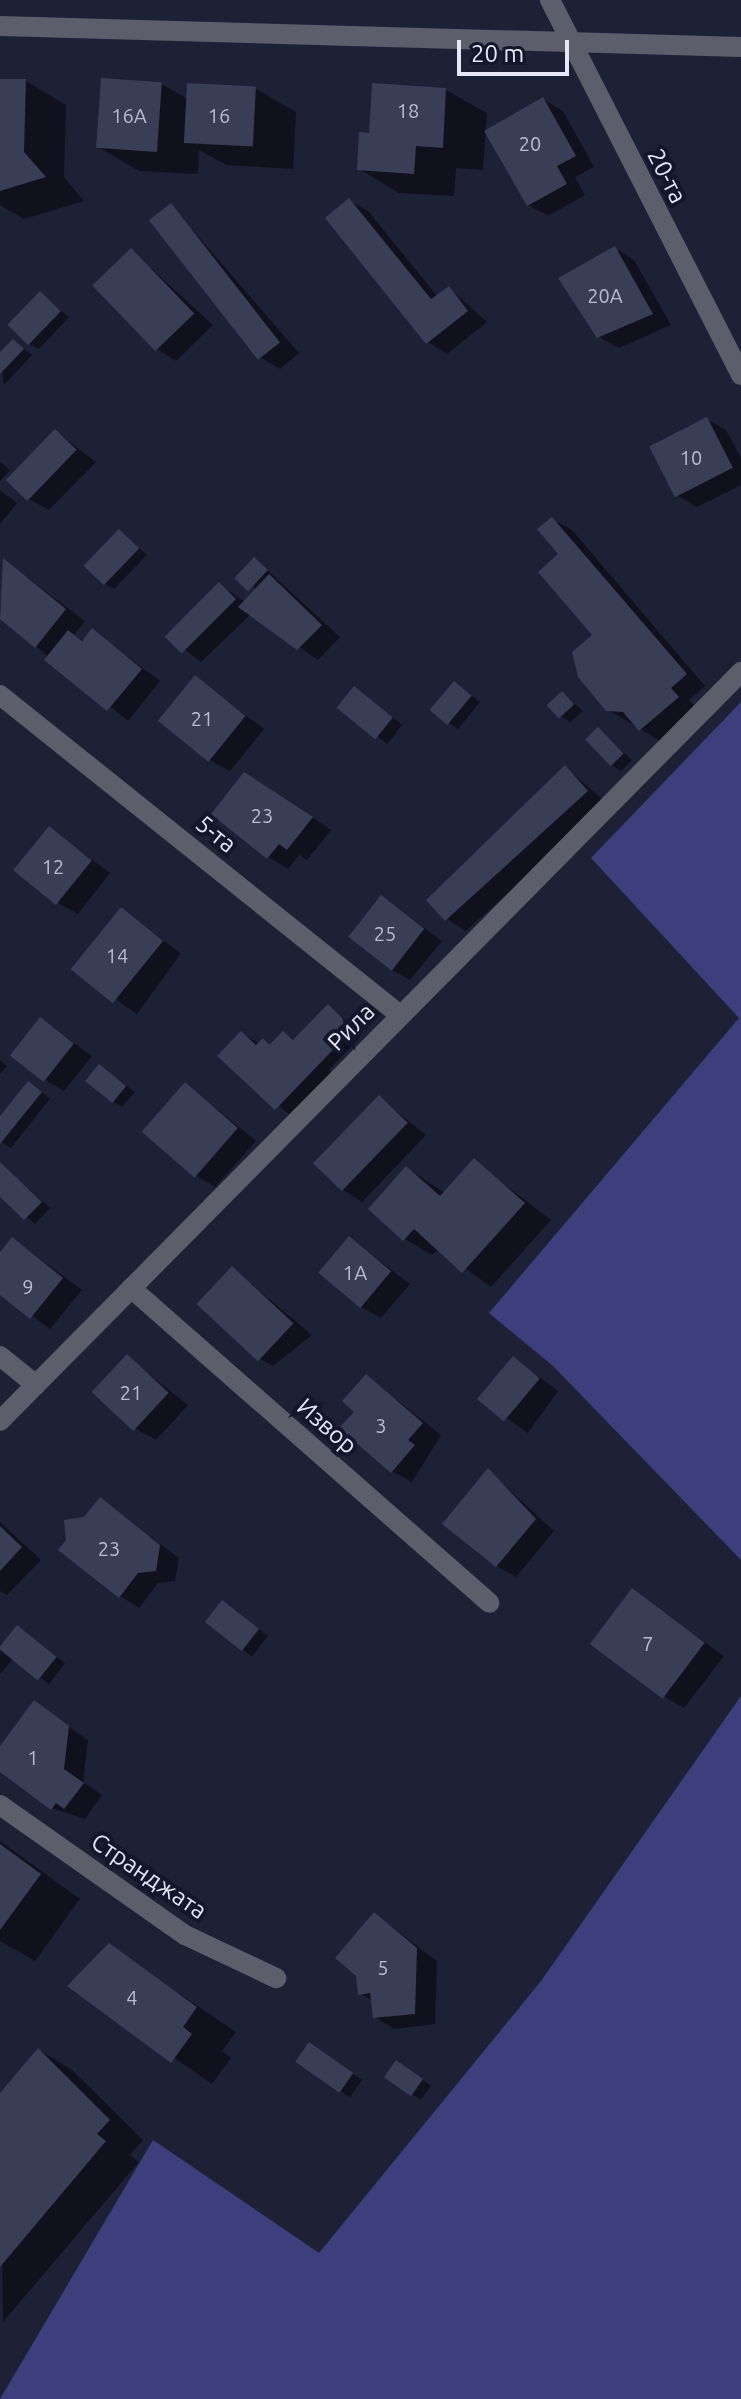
<!DOCTYPE html>
<meta charset="utf-8">
<style>
body{margin:0}
#map{position:relative;width:741px;height:2399px;overflow:hidden;background:#1e2036;font-family:Ubuntu,sans-serif}
div>[style]{position:absolute}
.green>*{inset:0;background:#3d3f7d}
.shadow>*{inset:0;background:#0007;transform-origin:0 0}
.building>*{inset:0;background:#3a3d56;transform-origin:0 0}
.minor>*{height:20px;margin:-10px;padding:0 10px;transform-origin:10px;border-radius:10px;background:#5d5e6b}
span{translate:-50% -50%;white-space:nowrap;text-align:center;line-height:1.15;-webkit-text-stroke:8px #14162c;paint-order:stroke}
.number-label{font-size:20px;color:#babccf}
.number-label span{-webkit-text-stroke-width:0}
.street-label{font-size:24px;color:#e5e7f7}
.scale{position:absolute;left:457px;top:40px;width:112px;height:36px;box-sizing:border-box;border:4px solid #e5e7f7;border-top:0;padding-left:10px;font-size:24px;line-height:28px;white-space:nowrap;color:#e5e7f7;-webkit-text-stroke:6px #14162c;paint-order:stroke}
</style>
<div id="map">
<div class="green">
<div style="clip-path:polygon(741px 702px,741px 1560px,553px 1366px,489px 1313px,739px 1018px,591px 858px)"></div>
<div style="clip-path:polygon(741px 1696px,741px 2399px,0 2399px,153px 2140px,319px 2253px,541px 1981px)"></div>
</div>
<div class="shadow">
<div style="clip-path:polygon(0 81px,26px 81px,66px 105px,64px 177px,84px 201px,24px 219px,0 205px)"></div>
<div style="clip-path:polygon(161px 84px,188px 99px,256px 89px,296px 112px,293px 169px,226px 165px,199px 150px,198px 174px,139px 171px,98px 147px)"></div>
<div style="clip-path:polygon(446px 90px,487px 113px,483px 170px,456px 168px,454px 196px,399px 193px,359px 169px,371px 135px)"></div>
<div style="clip-path:polygon(543px 99px,563px 111px,594px 167px,575px 177px,585px 195px,548px 216px,528px 205px)"></div>
<div style="clip-path:polygon(350px 201px,369px 212px,438px 297px,449px 288px,487px 322px,447px 354px,428px 342px)"></div>
<div style="clip-path:polygon(171px 205px,299px 353px,280px 369px,260px 357px)"></div>
<div style="clip-path:polygon(615px 248px,634px 260px,671px 325px,619px 348px,599px 337px)"></div>
<div style="clip-path:polygon(132px 251px,213px 325px,176px 361px,157px 349px)"></div>
<div style="clip-path:polygon(41px 294px,69px 317px,39px 349px,29px 344px)"></div>
<div style="clip-path:polygon(13px 341px,32px 355px,4px 385px,0 355px)"></div>
<div style="clip-path:polygon(707px 419px,726px 430px,741px 458px,741px 485px,697px 507px,678px 496px)"></div>
<div style="clip-path:polygon(55px 431px,96px 462px,49px 510px,29px 499px)"></div>
<div style="clip-path:polygon(0 462px,10px 470px,0 481px)"></div>
<div style="clip-path:polygon(0 490px,17px 503px,0 524px)"></div>
<div style="clip-path:polygon(552px 519px,572px 530px,705px 686px,689px 700px,697px 709px,660px 741px,607px 709px,595px 635px)"></div>
<div style="clip-path:polygon(120px 532px,147px 555px,114px 589px,104px 583px)"></div>
<div style="clip-path:polygon(255px 559px,340px 637px,318px 660px,251px 614px,201px 662px,166px 635px,219px 584px,245px 602px,254px 592px)"></div>
<div style="clip-path:polygon(4px 560px,85px 621px,74px 635px,84px 641px,93px 631px,160px 681px,128px 721px,0 617px)"></div>
<div style="clip-path:polygon(195px 678px,264px 729px,230px 771px,210px 760px)"></div>
<div style="clip-path:polygon(455px 683px,480px 702px,458px 729px,449px 723px)"></div>
<div style="left:355px;top:689px;width:59px;height:24px;rotate:37deg"></div>
<div style="clip-path:polygon(562px 693px,583px 711px,570px 722px,561px 716px)"></div>
<div style="clip-path:polygon(599px 730px,632px 760px,621px 771px,612px 765px)"></div>
<div style="clip-path:polygon(565px 767px,607px 803px,466px 931px,447px 919px)"></div>
<div style="clip-path:polygon(265px 786px,331px 830px,307px 860px,299px 855px,288px 869px,268px 857px)"></div>
<div style="clip-path:polygon(50px 829px,110px 873px,78px 914px,58px 903px)"></div>
<div style="clip-path:polygon(382px 897px,442px 941px,410px 980px,390px 969px)"></div>
<div style="left:121px;top:910px;width:74px;height:75px;rotate:36deg"></div>
<div style="clip-path:polygon(328px 1007px,361px 1036px,329px 1070px,337px 1077px,296px 1120px,220px 1056px,241px 1033px,260px 1044px,271px 1046px,283px 1033px,296px 1041px)"></div>
<div style="clip-path:polygon(41px 1019px,92px 1056px,64px 1091px,45px 1080px)"></div>
<div style="clip-path:polygon(0 1060px,7px 1066px,0 1074px)"></div>
<div style="clip-path:polygon(100px 1066px,135px 1092px,122px 1107px,113px 1101px)"></div>
<div style="clip-path:polygon(186px 1084px,256px 1141px,215px 1187px,195px 1175px)"></div>
<div style="clip-path:polygon(38px 1089px,50px 1099px,11px 1148px,0 1141px,0 1119px)"></div>
<div style="clip-path:polygon(380px 1098px,426px 1135px,362px 1202px,343px 1190px)"></div>
<div style="clip-path:polygon(474px 1161px,551px 1220px,491px 1287px,439px 1249px,432px 1255px,405px 1239px,407px 1168px,445px 1193px)"></div>
<div style="clip-path:polygon(0 1164px,50px 1208px,35px 1224px,0 1194px)"></div>
<div style="clip-path:polygon(349px 1238px,410px 1284px,381px 1318px,361px 1307px)"></div>
<div style="clip-path:polygon(13px 1239px,82px 1290px,50px 1329px,0 1292px,0 1255px)"></div>
<div style="clip-path:polygon(232px 1268px,312px 1335px,273px 1366px,253px 1355px)"></div>
<div style="clip-path:polygon(127px 1357px,188px 1405px,156px 1440px,136px 1429px)"></div>
<div style="left:513px;top:1358px;width:56px;height:52px;rotate:36deg"></div>
<div style="clip-path:polygon(367px 1376px,441px 1435px,412px 1482px,392px 1471px,357px 1412px)"></div>
<div style="clip-path:polygon(489px 1471px,554px 1531px,516px 1577px,497px 1566px)"></div>
<div style="clip-path:polygon(100px 1500px,179px 1558px,175px 1581px,158px 1583px,139px 1608px,120px 1596px,85px 1519px)"></div>
<div style="clip-path:polygon(0 1522px,41px 1560px,7px 1595px,0 1591px)"></div>
<div style="clip-path:polygon(633px 1591px,724px 1656px,684px 1708px,665px 1697px)"></div>
<div style="left:223px;top:1602px;width:56px;height:26px;rotate:37deg"></div>
<div style="clip-path:polygon(17px 1628px,65px 1663px,49px 1684px,14px 1658px,0 1674px,0 1645px)"></div>
<div style="clip-path:polygon(34px 1703px,88px 1740px,83px 1782px,102px 1795px,85px 1819px,52px 1808px,0 1769px,0 1749px)"></div>
<div style="clip-path:polygon(0 1841px,80px 1899px,35px 1961px,0 1941px)"></div>
<div style="clip-path:polygon(375px 1914px,437px 1961px,435px 2024px,394px 2029px,375px 2017px,373px 2001px,360px 1993px)"></div>
<div style="clip-path:polygon(109px 1946px,236px 2032px,222px 2051px,231px 2058px,212px 2084px,69px 1986px)"></div>
<div style="clip-path:polygon(39px 2050px,72px 2070px,143px 2140px,130px 2155px,139px 2162px,3px 2322px,0 2096px)"></div>
<div style="clip-path:polygon(319px 2050px,362px 2080px,350px 2097px,340px 2091px)"></div>
<div style="clip-path:polygon(406px 2068px,431px 2086px,421px 2100px,386px 2077px)"></div>
</div>
<div class="building">
<div style="left:101px;top:78px;width:61px;height:70px;rotate:4deg"></div>
<div style="clip-path:polygon(0 79px,26px 79px,24px 152px,46px 177px,0 191px)"></div>
<div style="left:187px;top:83px;width:69px;height:60px;rotate:3deg"></div>
<div style="clip-path:polygon(372px 83px,446px 88px,443px 148px,416px 146px,414px 174px,357px 170px,359px 132px,369px 133px)"></div>
<div style="clip-path:polygon(543px 97px,576px 156px,557px 166px,567px 184px,527px 206px,484px 131px)"></div>
<div style="clip-path:polygon(349px 198px,431px 299px,449px 286px,468px 311px,426px 344px,325px 218px)"></div>
<div style="left:171px;top:203px;width:177px;height:28px;rotate:52deg"></div>
<div style="clip-path:polygon(615px 246px,653px 314px,597px 338px,558px 278px)"></div>
<div style="left:131px;top:248px;width:91px;height:54px;rotate:46deg"></div>
<div style="left:40px;top:291px;width:29px;height:47px;rotate:44deg"></div>
<div style="clip-path:polygon(13px 339px,24px 349px,0 374px,0 352px)"></div>
<div style="left:707px;top:417px;width:57px;height:65px;rotate:63deg"></div>
<div style="left:55px;top:429px;width:30px;height:71px;rotate:44deg"></div>
<div style="clip-path:polygon(552px 517px,687px 674px,671px 688px,679px 697px,639px 731px,623px 712px,606px 711px,578px 677px,572px 652px,592px 635px,538px 572px,558px 554px,537px 529px)"></div>
<div style="left:119px;top:529px;width:28px;height:51px;rotate:44deg"></div>
<div style="left:254px;top:557px;width:19px;height:29px;rotate:43deg"></div>
<div style="clip-path:polygon(3px 558px,66px 609px,35px 648px,0 619px)"></div>
<div style="clip-path:polygon(269px 574px,322px 625px,297px 650px,238px 607px)"></div>
<div style="left:219px;top:582px;width:24px;height:77px;rotate:45deg"></div>
<div style="clip-path:polygon(92px 628px,142px 669px,107px 711px,44px 660px,68px 630px,82px 641px)"></div>
<div style="left:195px;top:675px;width:65px;height:59px;rotate:39deg"></div>
<div style="left:454px;top:681px;width:23px;height:38px;rotate:40deg"></div>
<div style="left:354px;top:686px;width:50px;height:28px;rotate:39deg"></div>
<div style="left:562px;top:691px;width:18px;height:21px;rotate:47deg"></div>
<div style="left:598px;top:727px;width:37px;height:18px;rotate:46deg"></div>
<div style="clip-path:polygon(565px 765px,588px 791px,445px 921px,426px 900px)"></div>
<div style="clip-path:polygon(244px 772px,313px 817px,287px 850px,279px 844px,267px 859px,211px 814px)"></div>
<div style="left:49px;top:826px;width:55px;height:57px;rotate:39deg"></div>
<div style="left:381px;top:895px;width:55px;height:53px;rotate:38deg"></div>
<div style="left:121px;top:907px;width:54px;height:80px;rotate:39deg"></div>
<div style="clip-path:polygon(328px 1004px,353px 1029px,275px 1110px,217px 1056px,241px 1031px,256px 1045px,263px 1038px,269px 1045px,283px 1031px,293px 1040px)"></div>
<div style="left:40px;top:1017px;width:43px;height:49px;rotate:38deg"></div>
<div style="left:99px;top:1064px;width:35px;height:22px;rotate:39deg"></div>
<div style="clip-path:polygon(28px 1081px,42px 1092px,0 1144px,0 1116px)"></div>
<div style="left:185px;top:1082px;width:70px;height:66px;rotate:41deg"></div>
<div style="left:379px;top:1095px;width:40px;height:95px;rotate:44deg"></div>
<div style="clip-path:polygon(474px 1158px,525px 1203px,462px 1273px,414px 1229px,403px 1241px,368px 1209px,406px 1166px,440px 1196px)"></div>
<div style="clip-path:polygon(0 1162px,42px 1202px,24px 1220px,0 1197px)"></div>
<div style="left:349px;top:1236px;width:55px;height:48px;rotate:40deg"></div>
<div style="clip-path:polygon(12px 1237px,63px 1278px,30px 1319px,0 1295px,0 1252px)"></div>
<div style="left:232px;top:1266px;width:84px;height:52px;rotate:43deg"></div>
<div style="left:127px;top:1354px;width:57px;height:52px;rotate:43deg"></div>
<div style="left:513px;top:1356px;width:35px;height:56px;rotate:40deg"></div>
<div style="clip-path:polygon(366px 1374px,423px 1423px,408px 1440px,415px 1445px,391px 1473px,339px 1428px,354px 1412px,342px 1401px)"></div>
<div style="clip-path:polygon(488px 1468px,536px 1519px,496px 1567px,442px 1524px)"></div>
<div style="clip-path:polygon(100px 1497px,160px 1545px,156px 1571px,138px 1573px,119px 1598px,58px 1550px,66px 1540px,64px 1520px,84px 1517px)"></div>
<div style="clip-path:polygon(0 1526px,22px 1547px,0 1571px)"></div>
<div style="left:632px;top:1588px;width:91px;height:70px;rotate:37deg"></div>
<div style="left:222px;top:1600px;width:47px;height:28px;rotate:38deg"></div>
<div style="left:17px;top:1625px;width:51px;height:30px;rotate:39deg"></div>
<div style="clip-path:polygon(34px 1700px,69px 1726px,64px 1769px,84px 1783px,64px 1809px,56px 1803px,51px 1810px,0 1772px,0 1746px)"></div>
<div style="clip-path:polygon(0 1844px,41px 1874px,0 1930px)"></div>
<div style="clip-path:polygon(374px 1912px,417px 1948px,415px 2014px,373px 2018px,370px 1993px,358px 1995px,356px 1976px,335px 1958px)"></div>
<div style="clip-path:polygon(109px 1943px,197px 2007px,183px 2027px,192px 2034px,171px 2063px,67px 1986px)"></div>
<div style="left:309px;top:2042px;width:54px;height:24px;rotate:35deg"></div>
<div style="clip-path:polygon(38px 2048px,110px 2120px,97px 2134px,106px 2141px,0 2267px,0 2093px)"></div>
<div style="left:396px;top:2060px;width:33px;height:21px;rotate:35deg"></div>
</div>
<div class="minor">
<div style="left:550px;top:0;width:421px;rotate:63deg"></div>
<div style="left:0;top:26px;width:741px;rotate:1.62deg"></div>
<div style="left:0;top:695px;width:512px;rotate:38.66deg"></div>
<div style="left:131px;top:1288px;width:477px;rotate:41.3deg"></div>
<div style="left:0;top:1356px;width:46px;rotate:38.9deg"></div>
<div style="left:0;top:1421px;width:1054px;rotate:-45.31deg"></div>
<div style="left:0;top:1805px;width:226px;rotate:35.1deg"></div>
<div style="left:185px;top:1935px;width:101px;rotate:25.3deg"></div>
</div>
<div class="number-label">
<span style="left:408px;top:110px">18</span>
<span style="left:129px;top:115px">16А</span>
<span style="left:219px;top:115px">16</span>
<span style="left:530px;top:143px">20</span>
<span style="left:605px;top:295px">20А</span>
<span style="left:691px;top:457px">10</span>
<span style="left:202px;top:718px">21</span>
<span style="left:262px;top:815px">23</span>
<span style="left:53px;top:866px">12</span>
<span style="left:385px;top:933px">25</span>
<span style="left:117px;top:955px">14</span>
<span style="left:355px;top:1272px">1А</span>
<span style="left:28px;top:1286px">9</span>
<span style="left:131px;top:1392px">21</span>
<span style="left:381px;top:1425px">3</span>
<span style="left:109px;top:1548px">23</span>
<span style="left:648px;top:1643px">7</span>
<span style="left:33px;top:1757px">1</span>
<span style="left:383px;top:1967px">5</span>
<span style="left:132px;top:1997px">4</span>
</div>
<div class="street-label">
<span style="left:667px;top:176px;rotate:63deg">20-та</span>
<span style="left:216px;top:834px;rotate:39deg">5-та</span>
<span style="left:351px;top:1027px;rotate:-45deg">Рила</span>
<span style="left:327px;top:1426px;rotate:41deg">Извор</span>
<span style="left:149px;top:1876px;rotate:34deg">Странджата</span>
</div>
<div class="scale">20 m</div>
</div>
